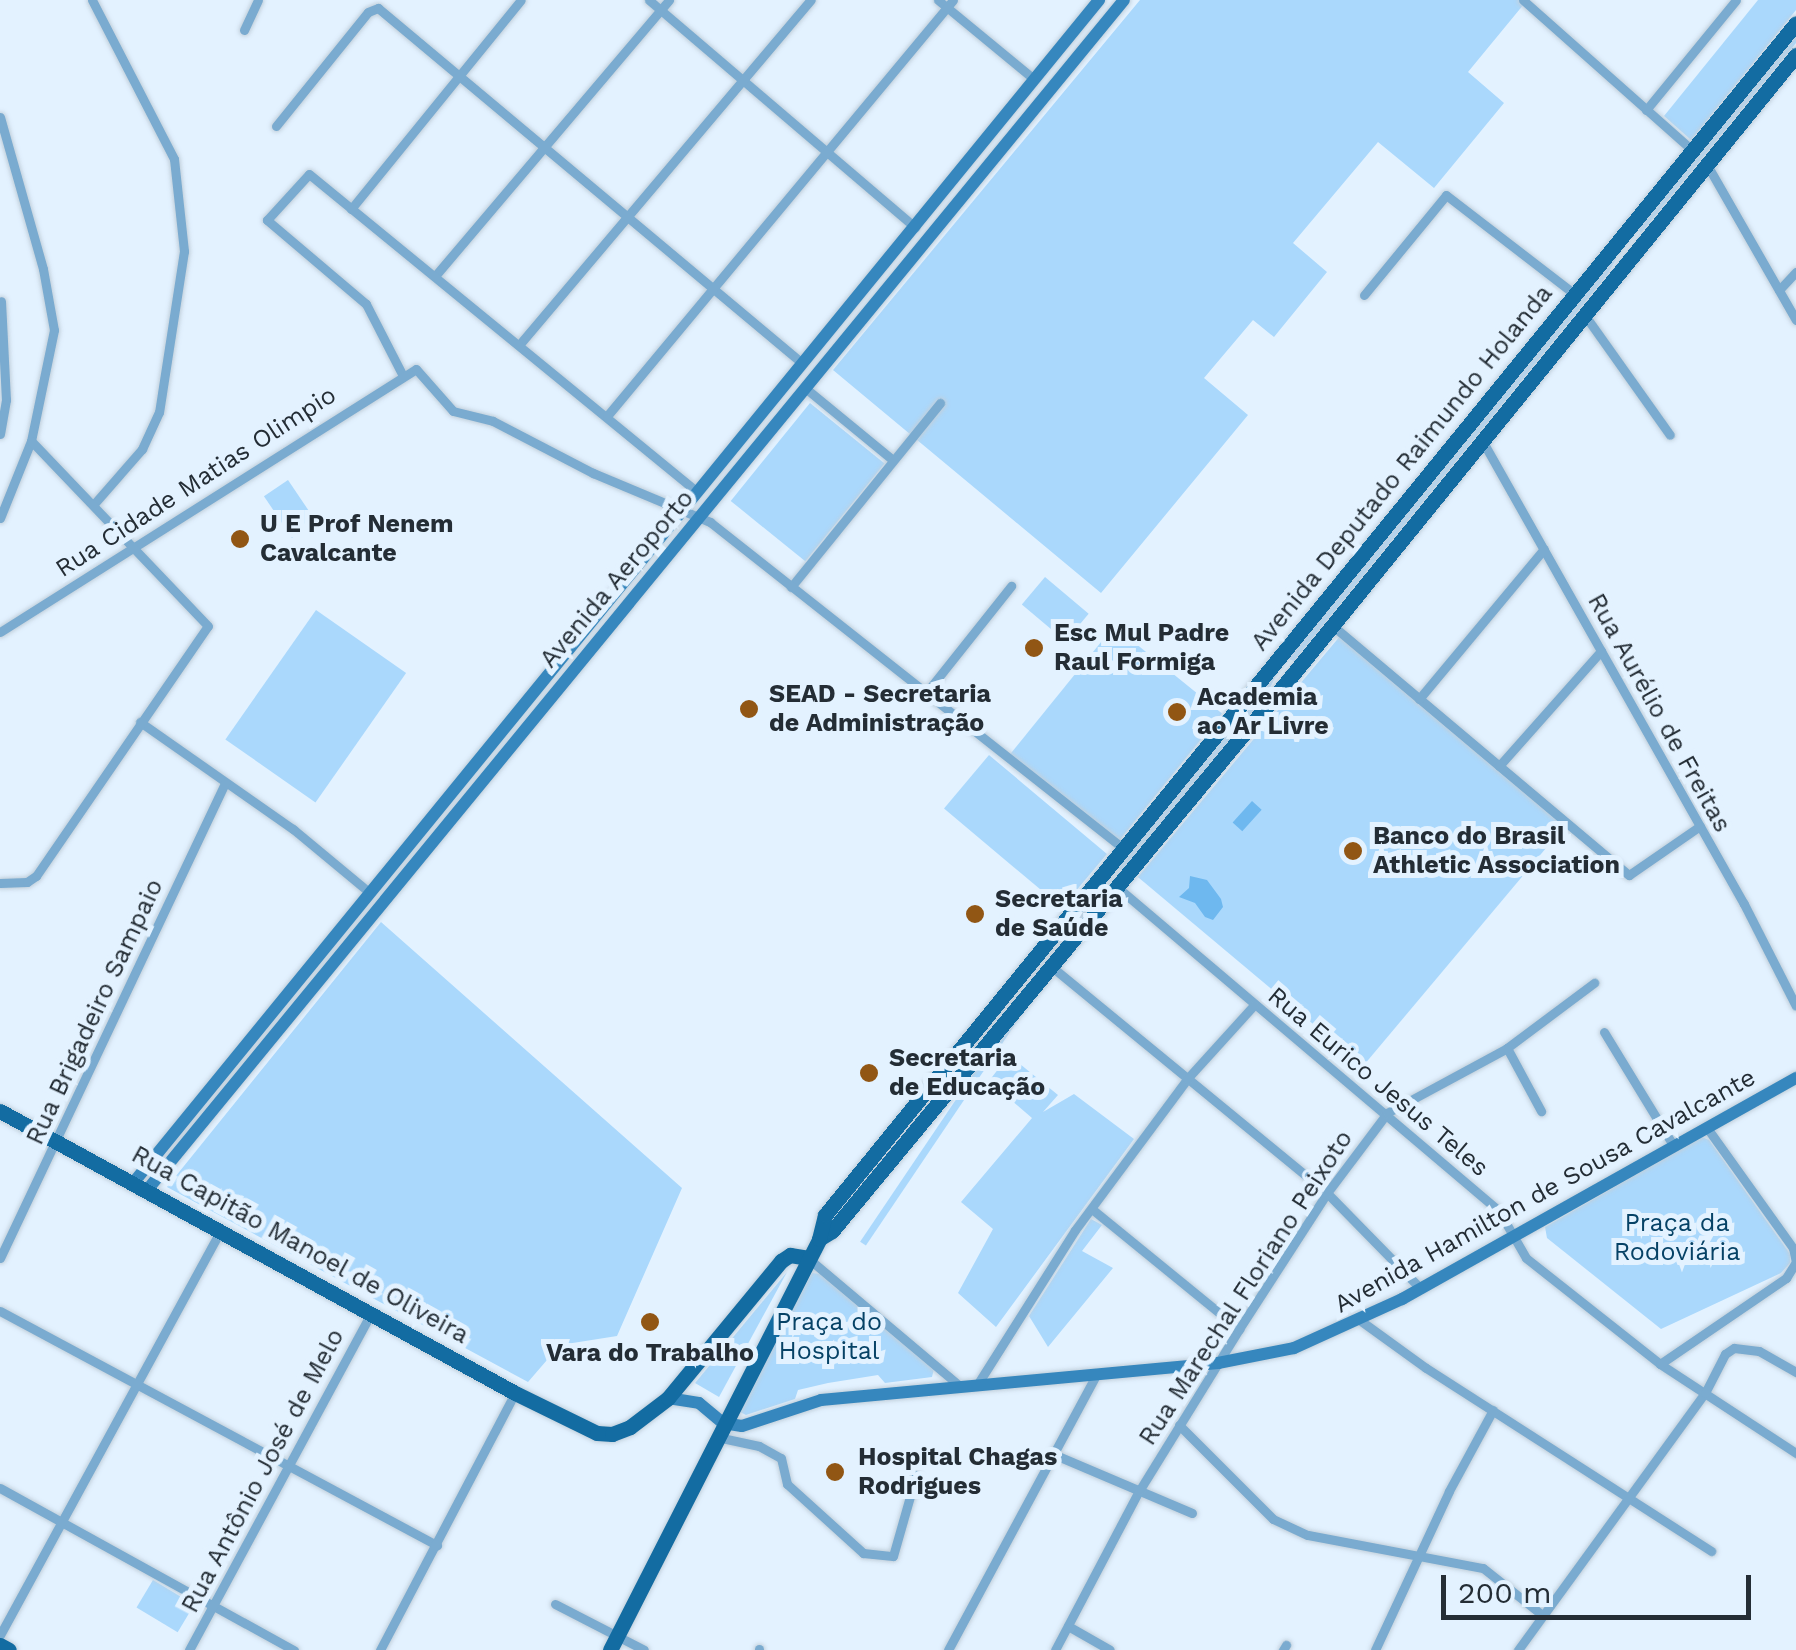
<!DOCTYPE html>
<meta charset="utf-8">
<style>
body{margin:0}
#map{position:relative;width:1796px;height:1650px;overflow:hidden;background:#e3f2ff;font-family:"Work Sans",sans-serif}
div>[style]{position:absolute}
.green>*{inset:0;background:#aad8fc;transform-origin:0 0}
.water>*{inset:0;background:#6eb8ef;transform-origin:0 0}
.roads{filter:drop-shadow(0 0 2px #c1cfdb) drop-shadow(0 0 2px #c1cfdb)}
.street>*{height:9px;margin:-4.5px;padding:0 4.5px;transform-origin:4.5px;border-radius:4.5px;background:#7aabd0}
.secondary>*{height:12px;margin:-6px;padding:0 6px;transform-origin:6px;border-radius:6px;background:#3687be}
.primary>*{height:15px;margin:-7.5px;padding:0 7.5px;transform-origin:7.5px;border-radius:7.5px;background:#136ca2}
.dots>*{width:28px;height:28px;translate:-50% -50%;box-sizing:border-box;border:5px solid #e3f2ff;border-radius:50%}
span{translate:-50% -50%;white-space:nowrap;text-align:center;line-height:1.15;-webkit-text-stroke:10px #e3f2ff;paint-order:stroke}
.street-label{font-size:25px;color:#242d35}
.poi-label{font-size:25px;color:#242d35;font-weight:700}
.left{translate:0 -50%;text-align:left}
.park-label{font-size:25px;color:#064266}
.scale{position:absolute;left:1441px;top:1575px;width:310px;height:45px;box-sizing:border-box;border:5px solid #242d35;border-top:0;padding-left:12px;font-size:30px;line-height:35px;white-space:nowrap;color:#242d35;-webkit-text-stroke:8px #e3f2ff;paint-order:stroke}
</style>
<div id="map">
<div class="green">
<div style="clip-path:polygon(1140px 0,1519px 0,1524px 4px,1468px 72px,1504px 103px,1434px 188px,1378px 142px,1293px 243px,1327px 272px,1274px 337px,1253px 320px,1204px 378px,1248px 415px,1101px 593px,833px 370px)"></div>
<div style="clip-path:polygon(1758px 0,1796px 0,1796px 10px,1691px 140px,1664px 116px)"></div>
<div style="clip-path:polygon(1796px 30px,1796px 43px,1641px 233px,1637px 227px)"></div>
<div style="clip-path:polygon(1613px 256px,1616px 259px,1607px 275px,1294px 661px,1289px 659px,1298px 643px)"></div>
<div style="left:810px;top:403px;width:96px;height:126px;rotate:39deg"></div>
<div style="left:288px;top:480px;width:50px;height:29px;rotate:56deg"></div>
<div style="left:1045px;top:577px;width:57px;height:36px;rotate:40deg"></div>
<div style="left:316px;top:610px;width:110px;height:158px;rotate:35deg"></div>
<div style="left:1114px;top:626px;width:139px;height:165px;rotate:39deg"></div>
<div style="left:1341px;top:635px;width:294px;height:316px;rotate:40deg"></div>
<div style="clip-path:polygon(1273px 673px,1276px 675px,1267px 694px,1123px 870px,1119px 869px,1117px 865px)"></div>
<div style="left:989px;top:755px;width:154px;height:70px;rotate:40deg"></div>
<div style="left:1100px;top:886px;width:7px;height:429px;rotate:34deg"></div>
<div style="clip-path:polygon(381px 922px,682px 1188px,617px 1336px,560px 1345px,528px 1382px,167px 1187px)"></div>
<div style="clip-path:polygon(1009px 1055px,1058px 1095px,1043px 1112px,1074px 1094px,1134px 1139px,996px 1327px,958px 1293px,993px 1229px,961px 1202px,1032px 1118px,989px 1081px)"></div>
<div style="clip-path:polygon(1702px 1137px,1709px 1140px,1790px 1254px,1790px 1263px,1781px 1273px,1661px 1329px,1547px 1238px,1545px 1227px)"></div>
<div style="clip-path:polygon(1091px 1219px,1102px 1225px,1082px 1251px,1113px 1268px,1048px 1347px,1029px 1316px)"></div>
<div style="clip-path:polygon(787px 1272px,719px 1397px,695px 1383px)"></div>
<div style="clip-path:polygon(812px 1273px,821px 1274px,934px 1369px,932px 1377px,885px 1383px,878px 1375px,828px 1383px,798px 1390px,795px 1399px,746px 1415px,738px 1411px)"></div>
<div style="left:153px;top:1580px;width:48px;height:32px;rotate:31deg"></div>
</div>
<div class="water">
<div style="left:1252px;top:801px;width:13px;height:29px;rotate:42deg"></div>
<div style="clip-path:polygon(1190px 876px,1207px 880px,1221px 899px,1223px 907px,1213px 920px,1205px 917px,1195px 903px,1179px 897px,1189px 888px)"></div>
</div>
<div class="roads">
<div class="street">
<div style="left:92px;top:0;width:179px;rotate:62.7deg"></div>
<div style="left:174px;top:159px;width:93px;rotate:83.8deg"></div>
<div style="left:184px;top:251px;width:163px;rotate:98.8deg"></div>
<div style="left:159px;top:412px;width:41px;rotate:114.7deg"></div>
<div style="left:142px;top:449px;width:73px;rotate:131.1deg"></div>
<div style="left:649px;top:0;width:350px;rotate:40.5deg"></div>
<div style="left:938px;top:0;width:124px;rotate:39.5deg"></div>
<div style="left:1523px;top:0;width:227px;rotate:41.6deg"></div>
<div style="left:244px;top:30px;width:33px;rotate:-65deg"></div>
<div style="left:1646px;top:110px;width:142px;rotate:-50.7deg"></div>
<div style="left:0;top:117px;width:158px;rotate:74.2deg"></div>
<div style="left:43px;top:269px;width:62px;rotate:79.8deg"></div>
<div style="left:54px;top:330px;width:113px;rotate:101.7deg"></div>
<div style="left:31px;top:441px;width:83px;rotate:111.9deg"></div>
<div style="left:276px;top:126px;width:146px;rotate:-51.1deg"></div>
<div style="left:368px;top:12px;width:11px;rotate:-22deg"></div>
<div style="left:378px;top:8px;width:553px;rotate:39.94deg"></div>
<div style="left:1706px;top:163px;width:181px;rotate:60.2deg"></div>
<div style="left:351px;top:209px;width:269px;rotate:-50.9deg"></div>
<div style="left:435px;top:276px;width:362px;rotate:-49.7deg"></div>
<div style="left:1779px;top:290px;width:25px;rotate:-47deg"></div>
<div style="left:1364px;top:295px;width:129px;rotate:-50.6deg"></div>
<div style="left:1446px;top:195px;width:164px;rotate:37.6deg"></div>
<div style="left:1584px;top:314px;width:148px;rotate:54.6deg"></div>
<div style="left:519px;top:345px;width:452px;rotate:-49.8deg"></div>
<div style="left:402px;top:374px;width:79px;rotate:-117.2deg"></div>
<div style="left:366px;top:304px;width:130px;rotate:-139.7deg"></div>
<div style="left:267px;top:220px;width:62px;rotate:-47.6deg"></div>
<div style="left:309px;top:174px;width:500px;rotate:39.32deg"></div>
<div style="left:804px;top:387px;width:115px;rotate:39.4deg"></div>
<div style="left:607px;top:416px;width:541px;rotate:-50.25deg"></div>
<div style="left:0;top:434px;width:35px;rotate:-80deg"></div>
<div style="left:6px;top:400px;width:99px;rotate:-92.9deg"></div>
<div style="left:1483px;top:442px;width:531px;rotate:60.54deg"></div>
<div style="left:1744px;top:904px;width:114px;rotate:63deg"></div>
<div style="left:791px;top:587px;width:237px;rotate:-51deg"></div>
<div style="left:1333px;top:626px;width:387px;rotate:40.1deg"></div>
<div style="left:1629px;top:875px;width:86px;rotate:-34.6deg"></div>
<div style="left:0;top:632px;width:492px;rotate:-32.3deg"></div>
<div style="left:416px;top:369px;width:56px;rotate:48.6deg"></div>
<div style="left:453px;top:411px;width:41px;rotate:14deg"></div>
<div style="left:493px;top:421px;width:113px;rotate:27.5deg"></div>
<div style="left:593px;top:473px;width:127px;rotate:22.7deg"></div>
<div style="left:710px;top:522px;width:528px;rotate:38.3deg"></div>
<div style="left:926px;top:693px;width:137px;rotate:-51.5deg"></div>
<div style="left:1419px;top:699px;width:195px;rotate:-50.2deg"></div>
<div style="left:140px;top:722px;width:187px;rotate:35deg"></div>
<div style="left:293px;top:829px;width:99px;rotate:39.7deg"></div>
<div style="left:1499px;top:766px;width:154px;rotate:-48.4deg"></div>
<div style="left:0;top:883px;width:27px;rotate:-2deg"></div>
<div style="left:27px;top:882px;width:11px;rotate:-34deg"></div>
<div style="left:36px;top:876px;width:303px;rotate:-55.5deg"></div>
<div style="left:208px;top:626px;width:256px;rotate:-133.7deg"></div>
<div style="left:1117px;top:887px;width:501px;rotate:40.3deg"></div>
<div style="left:1499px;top:1211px;width:54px;rotate:60.1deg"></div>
<div style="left:1526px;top:1258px;width:171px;rotate:38.3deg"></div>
<div style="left:1660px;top:1364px;width:163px;rotate:33.2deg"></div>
<div style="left:1052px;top:967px;width:356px;rotate:39.4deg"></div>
<div style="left:1327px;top:1193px;width:134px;rotate:45.6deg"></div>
<div style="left:1604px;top:1032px;width:132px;rotate:58.6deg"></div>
<div style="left:1507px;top:1048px;width:72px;rotate:61.6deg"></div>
<div style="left:1092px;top:1209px;width:190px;rotate:39.2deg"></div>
<div style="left:0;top:1258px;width:526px;rotate:-64.65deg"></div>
<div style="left:809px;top:1259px;width:197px;rotate:40.1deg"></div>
<div style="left:0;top:1311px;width:496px;rotate:28.2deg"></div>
<div style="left:1361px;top:1321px;width:80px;rotate:35.9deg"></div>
<div style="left:1426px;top:1368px;width:339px;rotate:32.7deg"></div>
<div style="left:1660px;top:1364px;width:153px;rotate:-34.3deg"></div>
<div style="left:1786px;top:1278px;width:19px;rotate:-58deg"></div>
<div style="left:1796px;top:1262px;width:14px;rotate:-102deg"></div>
<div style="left:1793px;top:1248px;width:148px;rotate:-125.6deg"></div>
<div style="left:977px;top:1385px;width:183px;rotate:-57.7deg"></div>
<div style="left:1075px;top:1230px;width:188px;rotate:-53.4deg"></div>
<div style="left:1187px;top:1079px;width:100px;rotate:-47.8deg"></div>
<div style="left:1179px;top:1425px;width:133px;rotate:45deg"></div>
<div style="left:1273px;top:1519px;width:38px;rotate:25deg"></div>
<div style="left:1308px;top:1535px;width:178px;rotate:10.7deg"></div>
<div style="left:1483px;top:1568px;width:74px;rotate:38.4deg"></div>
<div style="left:717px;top:1437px;width:43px;rotate:12.1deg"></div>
<div style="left:759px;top:1446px;width:25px;rotate:29deg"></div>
<div style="left:781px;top:1458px;width:27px;rotate:77deg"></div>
<div style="left:787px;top:1484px;width:103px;rotate:42.2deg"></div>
<div style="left:863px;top:1553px;width:30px;rotate:6deg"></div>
<div style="left:893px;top:1556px;width:84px;rotate:-74.1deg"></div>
<div style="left:1053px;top:1454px;width:151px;rotate:23deg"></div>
<div style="left:0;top:1488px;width:336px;rotate:28.9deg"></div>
<div style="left:555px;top:1604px;width:100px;rotate:27.3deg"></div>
<div style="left:1068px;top:1626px;width:48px;rotate:29.7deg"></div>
<div style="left:0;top:1635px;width:460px;rotate:-61.4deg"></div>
<div style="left:189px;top:1650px;width:382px;rotate:-61.6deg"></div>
<div style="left:380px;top:1650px;width:290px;rotate:-62.3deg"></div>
<div style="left:759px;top:1650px;width:1px;rotate:-90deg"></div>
<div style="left:948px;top:1650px;width:312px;rotate:-61.7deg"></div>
<div style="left:1055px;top:1650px;width:180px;rotate:-62.2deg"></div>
<div style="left:1139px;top:1491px;width:190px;rotate:-58.3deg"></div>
<div style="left:1239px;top:1329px;width:162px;rotate:-57.1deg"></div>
<div style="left:1327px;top:1193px;width:100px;rotate:-53.1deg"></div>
<div style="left:1387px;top:1113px;width:136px;rotate:-28.4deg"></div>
<div style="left:1507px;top:1048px;width:109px;rotate:-36.8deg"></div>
<div style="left:1283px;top:1650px;width:6px;rotate:-59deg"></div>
<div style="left:1375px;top:1650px;width:175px;rotate:-65deg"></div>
<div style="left:1449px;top:1491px;width:92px;rotate:-61.5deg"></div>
<div style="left:1518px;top:1650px;width:318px;rotate:-54deg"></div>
<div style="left:1705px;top:1393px;width:44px;rotate:-62.9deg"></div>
<div style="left:1725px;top:1354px;width:11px;rotate:-34deg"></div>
<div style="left:1734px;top:1348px;width:25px;rotate:7deg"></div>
<div style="left:1759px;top:1351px;width:43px;rotate:29.6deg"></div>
</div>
<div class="secondary">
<div style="left:134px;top:1182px;width:1526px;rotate:-50.77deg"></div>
<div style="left:148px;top:1189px;width:1538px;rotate:-50.62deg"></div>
<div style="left:668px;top:1398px;width:31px;rotate:9deg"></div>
<div style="left:699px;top:1403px;width:31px;rotate:40deg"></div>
<div style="left:723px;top:1423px;width:19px;rotate:9deg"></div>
<div style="left:742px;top:1426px;width:83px;rotate:-18.2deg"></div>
<div style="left:821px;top:1400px;width:399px;rotate:-5.3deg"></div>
<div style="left:1218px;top:1363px;width:77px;rotate:-11.2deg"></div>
<div style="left:1294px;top:1348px;width:119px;rotate:-24.4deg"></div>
<div style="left:1402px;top:1299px;width:452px;rotate:-29.3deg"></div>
</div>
<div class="primary">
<div style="left:0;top:1111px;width:587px;rotate:28.7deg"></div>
<div style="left:515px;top:1393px;width:91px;rotate:26deg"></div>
<div style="left:597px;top:1433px;width:15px;rotate:4deg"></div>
<div style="left:612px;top:1434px;width:19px;rotate:-21deg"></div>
<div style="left:630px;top:1427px;width:48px;rotate:-37.3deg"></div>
<div style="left:668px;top:1398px;width:178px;rotate:-50.5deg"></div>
<div style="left:781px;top:1261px;width:11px;rotate:-34deg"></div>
<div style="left:790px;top:1255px;width:19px;rotate:9deg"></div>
<div style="left:819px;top:1239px;width:15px;rotate:-32deg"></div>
<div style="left:832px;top:1231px;width:717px;rotate:-50.38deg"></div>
<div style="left:1289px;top:679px;width:804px;rotate:-50.91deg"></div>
<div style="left:0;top:1645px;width:10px;rotate:29deg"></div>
<div style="left:610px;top:1650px;width:461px;rotate:-63deg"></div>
<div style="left:819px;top:1239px;width:25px;rotate:-76deg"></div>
<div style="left:825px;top:1215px;width:1537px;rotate:-50.83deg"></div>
</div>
</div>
<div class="dots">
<div style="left:240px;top:539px;background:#915614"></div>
<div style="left:1034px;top:648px;background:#915614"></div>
<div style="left:749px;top:709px;background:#915614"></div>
<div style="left:1177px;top:712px;background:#915614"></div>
<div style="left:1353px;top:851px;background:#915614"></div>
<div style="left:975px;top:914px;background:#915614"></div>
<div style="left:869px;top:1073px;background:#915614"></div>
<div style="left:650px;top:1322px;background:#915614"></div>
<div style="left:835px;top:1472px;background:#915614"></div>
</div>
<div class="street-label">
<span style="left:1402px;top:468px;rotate:-51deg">Avenida Deputado Raimundo Holanda</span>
<span style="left:196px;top:482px;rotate:-33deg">Rua Cidade Matias Olimpio</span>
<span style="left:617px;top:579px;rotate:-50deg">Avenida Aeroporto</span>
<span style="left:1659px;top:713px;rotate:61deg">Rua Aurélio de Freitas</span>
<span style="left:95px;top:1012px;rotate:-65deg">Rua Brigadeiro Sampaio</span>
<span style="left:1378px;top:1082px;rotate:40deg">Rua Eurico Jesus Teles</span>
<span style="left:1545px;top:1191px;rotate:-29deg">Avenida Hamilton de Sousa Cavalcante</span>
<span style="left:300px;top:1245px;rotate:29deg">Rua Capitão Manoel de Oliveira</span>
<span style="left:1246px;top:1288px;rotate:-57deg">Rua Marechal Floriano Peixoto</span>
<span style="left:263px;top:1471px;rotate:-62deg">Rua Antônio José de Melo</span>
</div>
<div class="poi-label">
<span class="left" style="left:260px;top:539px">U E Prof Nenem<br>Cavalcante</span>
<span class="left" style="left:1054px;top:648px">Esc Mul Padre<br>Raul Formiga</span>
<span class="left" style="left:769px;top:709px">SEAD - Secretaria<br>de Administração</span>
<span class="left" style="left:1197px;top:712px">Academia<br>ao Ar Livre</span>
<span class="left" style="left:1373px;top:851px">Banco do Brasil<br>Athletic Association</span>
<span class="left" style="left:995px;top:914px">Secretaria<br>de Saúde</span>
<span class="left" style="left:889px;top:1073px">Secretaria<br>de Educação</span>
<span style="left:650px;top:1353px">Vara do Trabalho</span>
<span class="left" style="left:858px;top:1472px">Hospital Chagas<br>Rodrigues</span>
</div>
<div class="park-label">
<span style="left:1677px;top:1238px">Praça da<br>Rodoviária</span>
<span style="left:829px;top:1337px">Praça do<br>Hospital</span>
</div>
<div class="scale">200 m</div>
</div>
